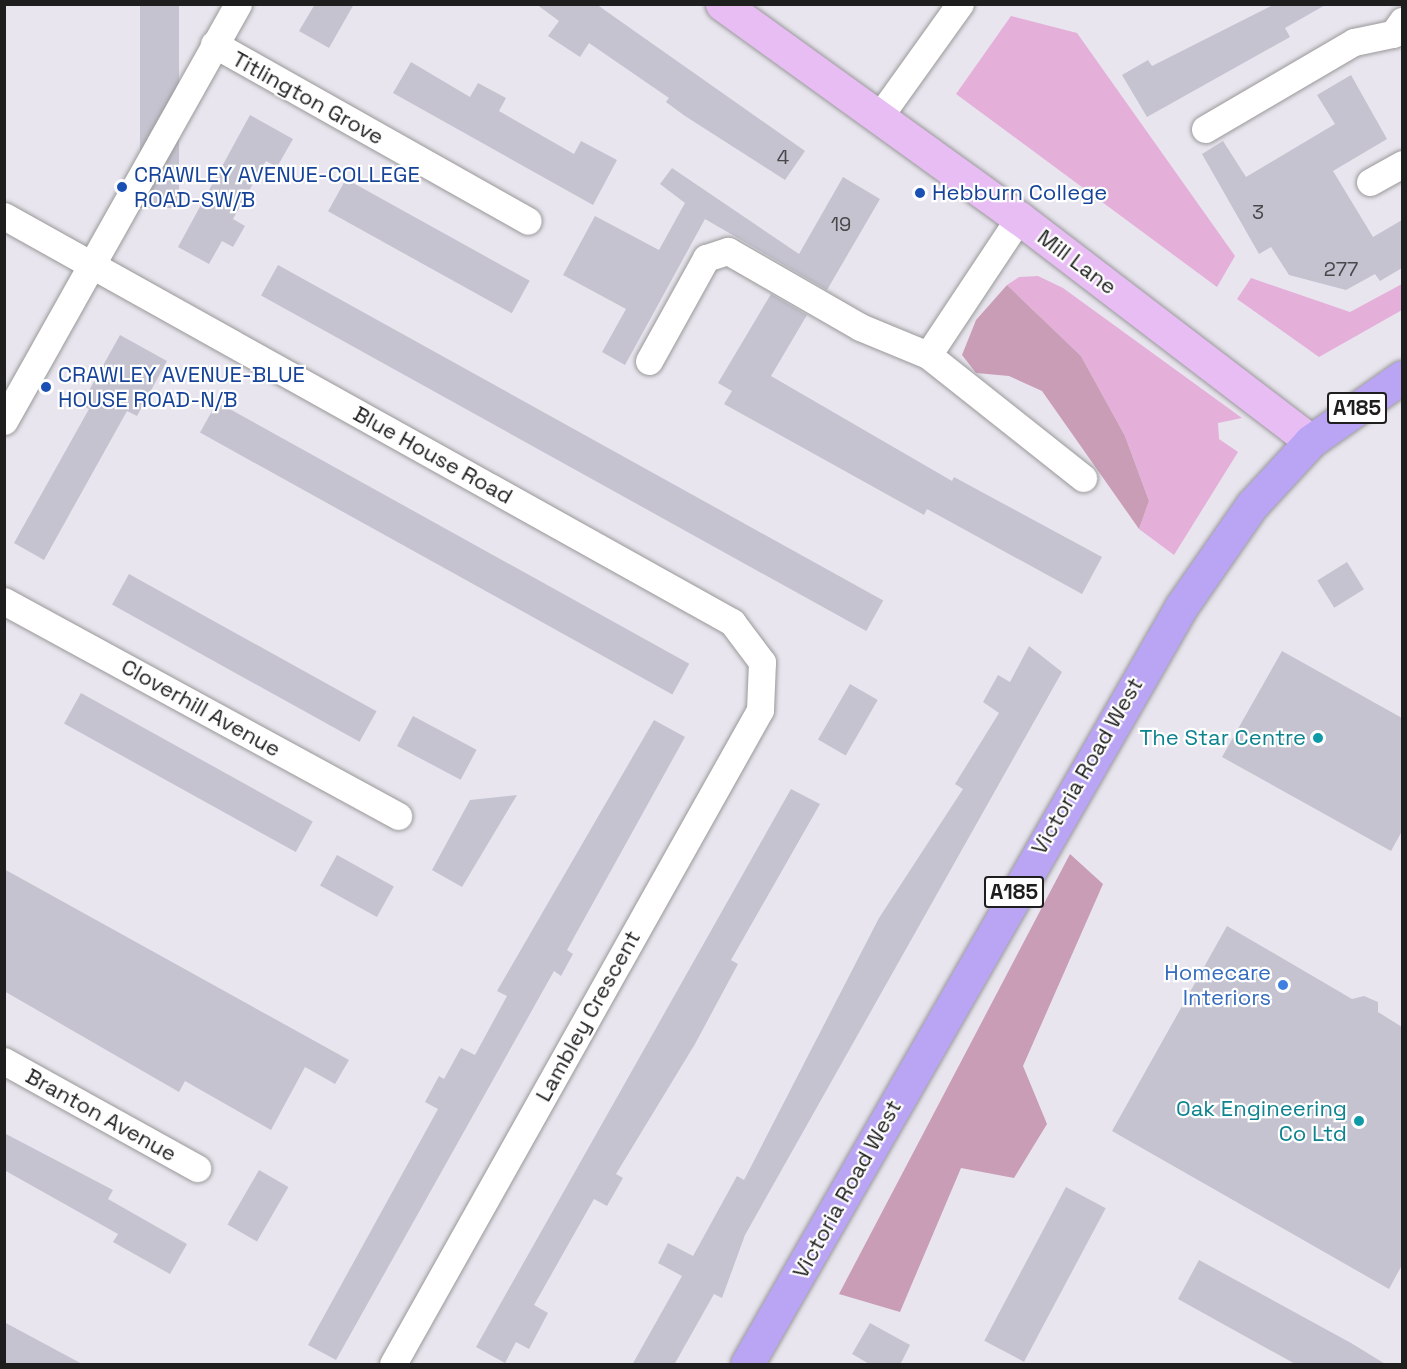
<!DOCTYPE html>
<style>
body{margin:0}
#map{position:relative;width:1407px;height:1369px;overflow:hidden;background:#e8e5ee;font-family:"Space Grotesk",sans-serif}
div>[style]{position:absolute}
.grass>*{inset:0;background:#e4afd9}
.forest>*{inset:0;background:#ca9db7}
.building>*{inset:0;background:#c5c3d0;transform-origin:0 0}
.roads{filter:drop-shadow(0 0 2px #989898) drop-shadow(0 0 2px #989898)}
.minor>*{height:27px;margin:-13.5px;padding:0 13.5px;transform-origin:13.5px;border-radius:13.5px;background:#fff}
.secondary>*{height:33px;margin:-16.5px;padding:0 16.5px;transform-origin:16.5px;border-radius:16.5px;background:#e7bdf4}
.primary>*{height:33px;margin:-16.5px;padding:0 16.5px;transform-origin:16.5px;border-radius:16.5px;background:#baa4f4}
.dots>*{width:16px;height:16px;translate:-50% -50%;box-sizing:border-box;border:3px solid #fff;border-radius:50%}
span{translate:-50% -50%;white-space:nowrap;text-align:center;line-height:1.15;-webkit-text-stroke:4.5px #fff;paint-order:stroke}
.number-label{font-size:20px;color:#48474a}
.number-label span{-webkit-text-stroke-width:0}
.shield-label span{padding:2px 4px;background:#fff;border:2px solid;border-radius:4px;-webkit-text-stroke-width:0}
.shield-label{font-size:21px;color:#1e1e1e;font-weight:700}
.street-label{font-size:22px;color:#1e1e1e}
.transit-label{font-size:22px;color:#164399}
.left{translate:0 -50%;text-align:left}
.culture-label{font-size:22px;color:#0d838f}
.right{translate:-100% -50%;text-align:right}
.shop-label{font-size:22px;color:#366cbe}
.frame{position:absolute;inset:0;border:6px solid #1e1e1e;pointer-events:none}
</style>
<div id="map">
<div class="grass">
<div style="clip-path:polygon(1011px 16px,1077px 33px,1235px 256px,1217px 287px,956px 94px)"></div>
<div style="clip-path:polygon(1038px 276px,1063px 288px,1242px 418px,1218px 423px,1219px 439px,1238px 452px,1174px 555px,1139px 529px,1149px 501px,1125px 436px,1081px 356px,1007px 285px,1019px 277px)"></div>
<div style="clip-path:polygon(1251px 278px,1350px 312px,1402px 284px,1402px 310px,1319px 357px,1237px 299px)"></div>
</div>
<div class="forest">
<div style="clip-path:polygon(1007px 285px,1081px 356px,1125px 436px,1149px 501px,1139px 529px,1042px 391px,1009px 376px,976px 373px,962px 355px,976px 320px)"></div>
<div style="clip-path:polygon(1070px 854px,1103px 884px,1023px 1066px,1047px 1124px,1014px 1178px,961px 1168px,900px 1312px,839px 1294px)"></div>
</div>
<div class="building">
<div style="left:140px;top:4px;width:39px;height:204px"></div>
<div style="clip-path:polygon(315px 4px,354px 4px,329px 48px,299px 31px)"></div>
<div style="clip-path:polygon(536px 4px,596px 4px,805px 151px,785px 180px,685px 116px,666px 102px,669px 98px,589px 43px,580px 57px,548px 36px,559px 21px)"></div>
<div style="clip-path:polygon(1275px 4px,1327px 4px,1285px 28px,1290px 37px,1147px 117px,1122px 75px,1148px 60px,1152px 66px)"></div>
<div style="clip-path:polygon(411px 62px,470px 97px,478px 83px,506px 98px,499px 111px,574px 154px,581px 141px,617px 160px,593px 205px,393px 93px)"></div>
<div style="clip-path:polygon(1351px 75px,1387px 139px,1333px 171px,1373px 237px,1402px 220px,1402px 268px,1380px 281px,1375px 274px,1346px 290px,1289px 275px,1271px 247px,1259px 254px,1202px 154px,1223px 141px,1246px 177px,1335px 124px,1317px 95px)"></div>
<div style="clip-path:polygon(250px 115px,293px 139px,277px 167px,266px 161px,233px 219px,245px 226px,233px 247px,222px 241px,209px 264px,178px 247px)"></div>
<div style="clip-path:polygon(672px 168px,799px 254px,843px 177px,880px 199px,827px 290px,705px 219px,625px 365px,602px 352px,626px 309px,563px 275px,595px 216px,659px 250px,685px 203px,660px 184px)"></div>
<div style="left:346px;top:179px;width:210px;height:37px;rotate:29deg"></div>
<div style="left:278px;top:265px;width:692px;height:35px;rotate:29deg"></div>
<div style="clip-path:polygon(771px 294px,807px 315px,771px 376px,952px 481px,954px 477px,1102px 557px,1082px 594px,927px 509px,924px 515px,724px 404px,732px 391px,718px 383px)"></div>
<div style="clip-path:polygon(120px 335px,167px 361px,137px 416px,127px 411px,44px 560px,14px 543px,89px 409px,81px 405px)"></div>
<div style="left:217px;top:402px;width:540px;height:35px;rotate:29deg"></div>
<div style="left:1347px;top:562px;width:32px;height:35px;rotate:58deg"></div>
<div style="left:129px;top:574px;width:283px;height:35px;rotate:29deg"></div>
<div style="clip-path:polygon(1029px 646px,1062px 672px,745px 1235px,722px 1298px,714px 1294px,674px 1365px,632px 1365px,682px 1276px,658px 1263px,668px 1243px,693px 1256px,737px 1176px,744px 1180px,879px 918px,963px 789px,955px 784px,999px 713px,983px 702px,998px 675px,1010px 682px)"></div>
<div style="clip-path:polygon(1282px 651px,1402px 718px,1402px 831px,1391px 851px,1222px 757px)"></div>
<div style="left:850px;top:684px;width:32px;height:64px;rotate:30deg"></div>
<div style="left:81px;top:693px;width:265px;height:35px;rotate:29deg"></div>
<div style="left:413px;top:716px;width:72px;height:34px;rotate:28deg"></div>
<div style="clip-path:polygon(654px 720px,685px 737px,567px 950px,573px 954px,561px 976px,554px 971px,336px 1360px,308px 1345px,438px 1109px,425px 1102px,439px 1076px,444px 1079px,461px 1048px,475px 1055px,507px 996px,497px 991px)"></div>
<div style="clip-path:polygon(791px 789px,820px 804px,731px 960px,738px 964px,695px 1044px,616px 1174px,623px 1178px,607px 1206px,594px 1199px,534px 1305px,548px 1313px,529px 1349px,516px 1342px,505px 1363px,476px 1347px)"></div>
<div style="clip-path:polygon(517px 795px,462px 887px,432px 870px,470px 800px)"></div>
<div style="left:337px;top:855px;width:65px;height:35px;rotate:29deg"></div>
<div style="clip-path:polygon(4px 869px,349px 1060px,335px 1084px,305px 1067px,271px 1130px,185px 1081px,179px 1092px,4px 991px)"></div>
<div style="clip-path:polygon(1227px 926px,1352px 999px,1364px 996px,1378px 1002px,1378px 1012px,1402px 1027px,1402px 1265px,1389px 1289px,1112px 1131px)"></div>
<div style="clip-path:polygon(4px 1133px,113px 1190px,108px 1199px,187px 1244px,170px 1274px,113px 1242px,118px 1234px,4px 1170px)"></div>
<div style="left:259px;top:1170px;width:34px;height:63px;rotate:30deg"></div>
<div style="left:1066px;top:1187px;width:45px;height:174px;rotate:28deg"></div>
<div style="clip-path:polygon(1199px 1260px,1351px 1343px,1387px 1365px,1297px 1365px,1178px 1299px)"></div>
<div style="clip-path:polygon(4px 1322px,84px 1365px,4px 1365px)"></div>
<div style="clip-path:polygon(870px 1323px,910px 1345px,900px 1365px,871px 1365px,852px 1354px)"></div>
</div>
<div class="roads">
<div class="minor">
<div style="left:214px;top:44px;width:360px;rotate:29.4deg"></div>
<div style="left:879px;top:117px;width:139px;rotate:-54.4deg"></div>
<div style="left:1205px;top:129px;width:173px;rotate:-30.3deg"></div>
<div style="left:1354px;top:42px;width:40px;rotate:-12deg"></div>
<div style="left:1393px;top:34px;width:16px;rotate:-55deg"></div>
<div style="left:1370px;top:182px;width:37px;rotate:-29deg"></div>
<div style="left:4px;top:216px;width:834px;rotate:29.15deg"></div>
<div style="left:732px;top:622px;width:50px;rotate:53.1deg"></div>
<div style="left:762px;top:662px;width:48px;rotate:92.4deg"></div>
<div style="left:760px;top:710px;width:750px;rotate:119.3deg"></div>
<div style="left:928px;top:355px;width:164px;rotate:-56.4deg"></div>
<div style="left:649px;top:361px;width:118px;rotate:-61deg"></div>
<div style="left:706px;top:258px;width:23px;rotate:-18deg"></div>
<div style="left:728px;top:251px;width:152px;rotate:29.9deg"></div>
<div style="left:860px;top:327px;width:74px;rotate:22.4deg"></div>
<div style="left:928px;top:355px;width:198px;rotate:38.4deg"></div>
<div style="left:4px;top:421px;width:478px;rotate:-60.7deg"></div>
<div style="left:4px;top:601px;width:449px;rotate:28.6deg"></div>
<div style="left:4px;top:1061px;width:221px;rotate:29deg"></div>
</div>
<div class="secondary">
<div style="left:722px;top:4px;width:366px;rotate:35.8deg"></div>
<div style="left:1019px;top:218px;width:367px;rotate:37.4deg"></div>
</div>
<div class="primary">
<div style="left:747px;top:1364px;width:873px;rotate:-60.17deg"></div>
<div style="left:1181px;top:607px;width:124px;rotate:-55.2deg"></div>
<div style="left:1252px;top:505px;width:87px;rotate:-47.3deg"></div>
<div style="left:1311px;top:441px;width:111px;rotate:-35.1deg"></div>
</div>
</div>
<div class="dots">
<div style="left:122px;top:187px;background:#1a4fb4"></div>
<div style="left:920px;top:193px;background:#1a4fb4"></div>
<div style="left:46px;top:387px;background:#1a4fb4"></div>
<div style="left:1318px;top:738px;background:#0f9aa8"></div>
<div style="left:1283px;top:985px;background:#3f7fe0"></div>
<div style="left:1359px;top:1121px;background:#0f9aa8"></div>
</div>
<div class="number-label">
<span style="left:783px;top:157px">4</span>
<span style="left:1258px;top:212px">3</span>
<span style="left:841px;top:224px">19</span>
<span style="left:1341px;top:269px">277</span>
</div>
<div class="shield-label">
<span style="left:1357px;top:408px">A185</span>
<span style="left:1014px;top:892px">A185</span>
</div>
<div class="street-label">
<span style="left:308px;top:98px;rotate:29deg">Titlington Grove</span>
<span style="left:1077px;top:262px;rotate:37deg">Mill Lane</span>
<span style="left:433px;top:455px;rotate:29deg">Blue House Road</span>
<span style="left:201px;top:708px;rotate:29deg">Cloverhill Avenue</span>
<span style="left:1087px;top:766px;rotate:-60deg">Victoria Road West</span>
<span style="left:588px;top:1016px;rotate:-61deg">Lambley Crescent</span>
<span style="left:101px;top:1115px;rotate:29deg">Branton Avenue</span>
<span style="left:847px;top:1189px;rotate:-61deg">Victoria Road West</span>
</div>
<div class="transit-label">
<span class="left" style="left:134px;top:187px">CRAWLEY AVENUE-COLLEGE<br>ROAD-SW/B</span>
<span class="left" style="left:932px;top:193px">Hebburn College</span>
<span class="left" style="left:58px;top:387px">CRAWLEY AVENUE-BLUE<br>HOUSE ROAD-N/B</span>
</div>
<div class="culture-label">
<span class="right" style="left:1306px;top:738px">The Star Centre</span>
<span class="right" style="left:1347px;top:1121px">Oak Engineering<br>Co Ltd</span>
</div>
<div class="shop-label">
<span class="right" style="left:1271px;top:985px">Homecare<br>Interiors</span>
</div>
<div class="frame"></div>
</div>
